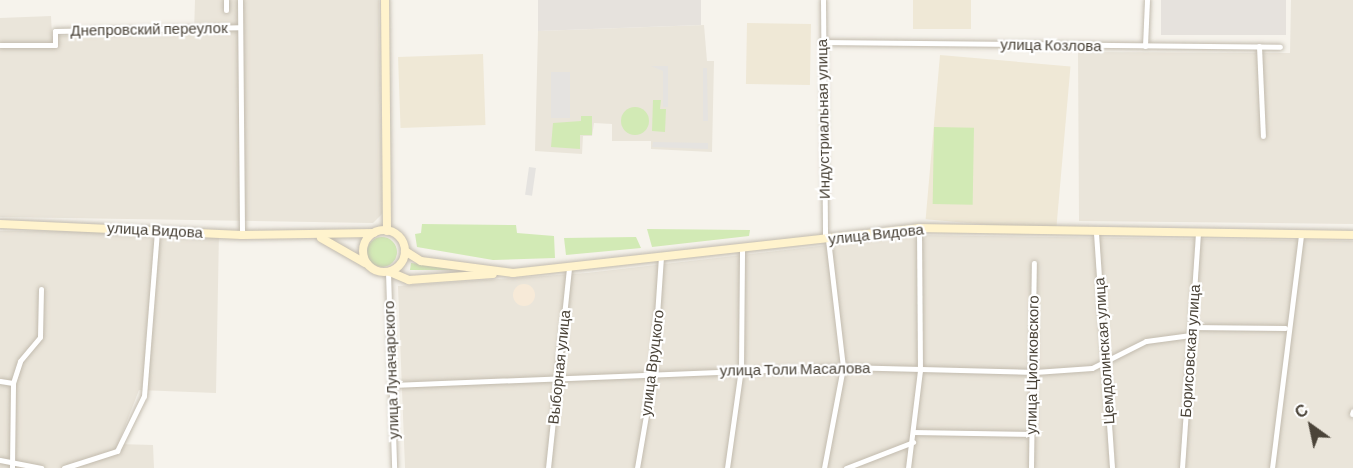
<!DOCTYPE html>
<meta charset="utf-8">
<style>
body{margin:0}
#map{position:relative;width:1353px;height:468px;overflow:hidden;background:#f6f3ec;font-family:Barlow,sans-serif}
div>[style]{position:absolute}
.residential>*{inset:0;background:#eae5da}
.commercial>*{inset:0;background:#f7ead8}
.round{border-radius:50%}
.industrial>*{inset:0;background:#e6e2dd;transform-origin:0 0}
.education>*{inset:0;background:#efe8d6;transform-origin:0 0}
.green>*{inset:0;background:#d2eab5;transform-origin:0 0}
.parking>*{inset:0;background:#e5e3e0;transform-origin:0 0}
.roads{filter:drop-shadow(0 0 2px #c2bbae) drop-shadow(0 0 2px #c2bbae)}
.street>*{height:5px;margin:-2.5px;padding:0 2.5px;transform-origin:2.5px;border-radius:2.5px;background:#fff}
.secondary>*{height:8px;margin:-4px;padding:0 4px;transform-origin:4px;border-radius:4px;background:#fff3cd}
.secondary>.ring{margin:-4px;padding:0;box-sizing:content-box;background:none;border:8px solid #fff3cd;border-radius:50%}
span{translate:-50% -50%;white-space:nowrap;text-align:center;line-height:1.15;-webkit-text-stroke:4.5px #fff;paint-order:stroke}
.street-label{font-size:15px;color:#4b4439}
.north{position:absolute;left:1281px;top:396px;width:60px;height:60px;-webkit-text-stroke:4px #fff;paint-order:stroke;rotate:327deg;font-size:16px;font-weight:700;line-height:24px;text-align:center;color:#4b4439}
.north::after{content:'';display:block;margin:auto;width:21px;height:27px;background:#4b4439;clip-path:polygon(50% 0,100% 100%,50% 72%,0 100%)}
</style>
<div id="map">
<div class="residential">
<div style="clip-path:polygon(195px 0,379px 0,382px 214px,373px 223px,0 217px,0 18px,51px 16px,52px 36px,194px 33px)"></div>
<div style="clip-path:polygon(1291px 0,1353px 0,1353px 224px,1079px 221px,1078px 52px,1290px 53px)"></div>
<div style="clip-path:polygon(704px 25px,707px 61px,714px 61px,712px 152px,651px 149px,651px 141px,612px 141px,612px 124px,594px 123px,592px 136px,583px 136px,582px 154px,535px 151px,538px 31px)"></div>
<div style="clip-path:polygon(0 231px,219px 232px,216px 393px,139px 390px,118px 444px,153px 445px,154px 468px,0 468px)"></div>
<div style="clip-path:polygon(914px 235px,1353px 241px,1353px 468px,405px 468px,398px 286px,587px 273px)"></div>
</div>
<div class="commercial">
<div class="round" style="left:513px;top:284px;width:22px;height:22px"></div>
</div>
<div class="industrial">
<div style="clip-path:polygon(538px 0,701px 0,701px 25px,538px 31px)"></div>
<div style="left:1161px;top:0;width:125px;height:35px"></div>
</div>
<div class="education">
<div style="left:913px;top:0;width:58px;height:29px"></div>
<div style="left:747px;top:23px;width:64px;height:61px;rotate:1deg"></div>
<div style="left:483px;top:54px;width:71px;height:85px;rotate:88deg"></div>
<div style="left:940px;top:55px;width:131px;height:165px;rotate:5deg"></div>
</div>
<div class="green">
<div style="clip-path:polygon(653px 100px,661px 100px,660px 109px,666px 109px,665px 132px,652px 131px)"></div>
<div class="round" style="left:621px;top:107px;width:28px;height:28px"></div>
<div style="clip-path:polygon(581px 116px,592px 116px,592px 135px,580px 135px,580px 149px,551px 147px,553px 123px,581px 121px)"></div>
<div style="left:934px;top:127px;width:40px;height:77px;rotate:1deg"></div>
<div style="clip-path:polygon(422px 224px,516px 225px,517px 233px,554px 236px,555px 258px,493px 260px,417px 247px,415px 234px,421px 233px)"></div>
<div style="clip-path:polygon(647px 229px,750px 230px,749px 236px,652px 247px)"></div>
<div class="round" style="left:367px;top:237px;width:30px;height:30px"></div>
<div style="clip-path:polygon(636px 237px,641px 248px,566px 255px,564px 238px)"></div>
<div style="clip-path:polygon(411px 263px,477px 270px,410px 270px)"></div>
</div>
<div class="parking">
<div style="clip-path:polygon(651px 66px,668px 66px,668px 107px,663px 107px,663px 71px)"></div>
<div style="clip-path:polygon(703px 68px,707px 68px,708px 121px,703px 121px)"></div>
<div style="left:551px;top:72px;width:19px;height:46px"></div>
<div style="clip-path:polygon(653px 142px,708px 143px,708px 149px,652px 147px)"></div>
<div style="left:529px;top:167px;width:7px;height:28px;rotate:8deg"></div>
</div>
<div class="roads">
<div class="street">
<div style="left:240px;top:0;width:235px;rotate:89.5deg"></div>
<div style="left:823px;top:0;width:239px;rotate:89.5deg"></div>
<div style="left:226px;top:10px;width:10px;rotate:-90deg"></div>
<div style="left:822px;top:42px;width:458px;rotate:0.6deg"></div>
<div style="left:0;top:45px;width:55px"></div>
<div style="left:55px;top:45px;width:14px;rotate:-90deg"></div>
<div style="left:55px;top:31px;width:185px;rotate:-1.2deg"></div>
<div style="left:1145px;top:46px;width:46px;rotate:-87.5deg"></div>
<div style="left:1259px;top:46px;width:90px;rotate:87.5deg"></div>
<div style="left:1096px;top:233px;width:236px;rotate:86.1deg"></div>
<div style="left:388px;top:272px;width:196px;rotate:88.2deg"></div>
<div style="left:1191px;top:327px;width:94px;rotate:0.6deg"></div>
<div style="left:0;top:381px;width:13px;rotate:9deg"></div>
<div style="left:392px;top:385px;width:451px;rotate:-2.3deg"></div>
<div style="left:843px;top:367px;width:192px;rotate:1.5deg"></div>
<div style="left:1035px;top:372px;width:57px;rotate:-4deg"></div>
<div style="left:1092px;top:368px;width:60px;rotate:-26.6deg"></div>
<div style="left:1146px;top:341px;width:45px;rotate:-7.6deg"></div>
<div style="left:1352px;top:414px;width:3px;rotate:-72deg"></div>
<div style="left:915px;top:432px;width:116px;rotate:1deg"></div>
<div style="left:0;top:460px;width:42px;rotate:11deg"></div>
<div style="left:12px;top:468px;width:85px;rotate:-89.3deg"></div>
<div style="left:13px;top:383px;width:23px;rotate:-72deg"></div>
<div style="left:20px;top:361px;width:31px;rotate:-50deg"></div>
<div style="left:40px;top:337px;width:48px;rotate:-88.8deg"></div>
<div style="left:64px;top:468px;width:56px;rotate:-17.8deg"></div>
<div style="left:117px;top:451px;width:61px;rotate:-63.9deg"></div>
<div style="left:144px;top:396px;width:167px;rotate:-85.5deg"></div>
<div style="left:548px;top:468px;width:202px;rotate:-84deg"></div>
<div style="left:637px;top:468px;width:95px;rotate:-80.3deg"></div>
<div style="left:653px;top:374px;width:116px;rotate:-86.1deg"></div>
<div style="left:727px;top:468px;width:100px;rotate:-82deg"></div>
<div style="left:741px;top:369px;width:121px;rotate:-89.5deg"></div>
<div style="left:824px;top:468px;width:103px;rotate:-79.3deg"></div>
<div style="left:843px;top:367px;width:129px;rotate:-96.7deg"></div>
<div style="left:846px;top:468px;width:72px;rotate:-21.2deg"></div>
<div style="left:908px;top:468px;width:99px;rotate:-83deg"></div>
<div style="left:920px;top:370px;width:142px;rotate:-90.4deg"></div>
<div style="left:1031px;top:468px;width:205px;rotate:-89.2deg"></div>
<div style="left:1182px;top:468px;width:235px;rotate:-86.1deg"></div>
<div style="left:1272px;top:468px;width:235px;rotate:-82.9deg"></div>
</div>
<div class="secondary">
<div style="left:385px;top:0;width:231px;rotate:89.5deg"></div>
<div style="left:0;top:224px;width:242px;rotate:2.6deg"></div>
<div style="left:242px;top:235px;width:132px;rotate:-0.9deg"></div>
<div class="ring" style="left:363px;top:230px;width:34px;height:34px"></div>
<div style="left:321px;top:238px;width:51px;rotate:29.6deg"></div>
<div style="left:405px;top:251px;width:19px;rotate:32deg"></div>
<div style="left:421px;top:261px;width:93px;rotate:7.4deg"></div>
<div style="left:513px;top:273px;width:408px;rotate:-6.3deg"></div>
<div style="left:919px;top:228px;width:434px;rotate:0.9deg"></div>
<div style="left:390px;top:272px;width:21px;rotate:23deg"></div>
<div style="left:409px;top:280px;width:84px;rotate:-4.1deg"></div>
</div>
</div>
<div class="street-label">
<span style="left:149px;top:29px;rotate:-1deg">Днепровский переулок</span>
<span style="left:1051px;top:45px;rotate:1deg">улица Козлова</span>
<span style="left:823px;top:119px;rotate:-91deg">Индустриальная улица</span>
<span style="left:155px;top:230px;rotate:3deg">улица Видова</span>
<span style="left:876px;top:234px;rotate:-6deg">улица Видова</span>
<span style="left:1104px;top:351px;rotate:-94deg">Цемдолинская улица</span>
<span style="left:1190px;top:351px;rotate:-86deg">Борисовская улица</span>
<span style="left:652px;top:363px;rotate:-83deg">улица Вруцкого</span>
<span style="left:1032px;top:365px;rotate:-89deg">улица Циолковского</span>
<span style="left:559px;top:367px;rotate:-84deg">Выборная улица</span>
<span style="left:795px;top:369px;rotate:-1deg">улица Толи Масалова</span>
<span style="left:391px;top:370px;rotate:-92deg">улица Луначарского</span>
</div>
<div class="north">С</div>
</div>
